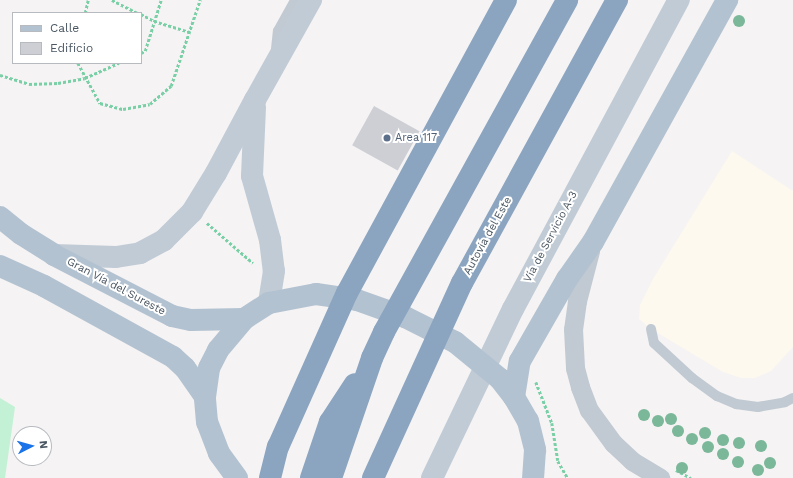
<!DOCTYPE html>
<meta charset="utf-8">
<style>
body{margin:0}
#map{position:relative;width:793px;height:478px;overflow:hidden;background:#f5f3f3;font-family:"Work Sans",sans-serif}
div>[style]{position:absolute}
.commercial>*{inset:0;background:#fdf9ef}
.green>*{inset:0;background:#c3f1d5}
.building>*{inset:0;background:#cdcfd5;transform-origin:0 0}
.path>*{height:2.5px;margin-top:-1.25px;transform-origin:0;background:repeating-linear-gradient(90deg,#7ad0a6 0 3px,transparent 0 5px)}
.lane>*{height:10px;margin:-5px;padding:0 5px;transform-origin:5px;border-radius:5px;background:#c1cad2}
.street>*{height:19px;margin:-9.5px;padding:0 9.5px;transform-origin:9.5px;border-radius:9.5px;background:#c1cad2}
.secondary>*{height:22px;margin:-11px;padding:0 11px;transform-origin:11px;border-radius:11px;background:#c1cbd6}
.primary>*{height:22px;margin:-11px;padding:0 11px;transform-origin:11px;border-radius:11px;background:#b3c2d1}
.highway>*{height:22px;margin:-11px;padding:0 11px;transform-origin:11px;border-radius:11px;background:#8ba5c1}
.trees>*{width:12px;height:12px;margin:-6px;border-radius:50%;background:#7bb799}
.dots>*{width:11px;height:11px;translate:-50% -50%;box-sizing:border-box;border:2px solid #fff;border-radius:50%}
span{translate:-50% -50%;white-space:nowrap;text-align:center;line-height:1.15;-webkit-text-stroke:4px #fff;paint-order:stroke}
.service-label{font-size:11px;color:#4e5e75}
.left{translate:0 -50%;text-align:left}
.street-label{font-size:11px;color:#4a5661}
.legend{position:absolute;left:12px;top:12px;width:130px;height:52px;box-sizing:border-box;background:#fff;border:1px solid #b7bbc0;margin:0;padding:5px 7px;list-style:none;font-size:12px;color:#4a5661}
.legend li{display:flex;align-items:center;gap:8px;height:20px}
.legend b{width:20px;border:1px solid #b7bbc0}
.north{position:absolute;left:12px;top:426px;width:40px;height:40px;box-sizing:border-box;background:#fff;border:1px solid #b7bbc0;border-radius:50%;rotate:84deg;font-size:11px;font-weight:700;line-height:16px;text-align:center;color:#4a5661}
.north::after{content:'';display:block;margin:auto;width:14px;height:18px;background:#1a73e8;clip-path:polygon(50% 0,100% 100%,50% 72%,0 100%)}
</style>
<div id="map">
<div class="commercial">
<div style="clip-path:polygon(732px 151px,793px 191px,793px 347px,771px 371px,755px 378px,741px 378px,723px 372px,651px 329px,639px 319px,640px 305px,653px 279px)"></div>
</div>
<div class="green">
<div style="clip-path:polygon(0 398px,15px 407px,5px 478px,0 478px)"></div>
</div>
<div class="building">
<div style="left:374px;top:106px;width:52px;height:45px;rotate:29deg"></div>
</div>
<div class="path">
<div style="left:112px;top:0;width:29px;rotate:27deg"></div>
<div style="left:85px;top:13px;width:13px;rotate:-77deg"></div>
<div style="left:141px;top:14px;width:15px;rotate:28deg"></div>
<div style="left:154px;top:21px;width:38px;rotate:17deg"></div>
<div style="left:141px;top:53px;width:4px;rotate:-27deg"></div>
<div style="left:145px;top:51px;width:53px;rotate:-72.6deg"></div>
<div style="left:78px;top:63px;width:46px;rotate:61.2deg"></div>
<div style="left:100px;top:103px;width:24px;rotate:15deg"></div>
<div style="left:123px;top:109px;width:27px;rotate:-10deg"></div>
<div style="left:150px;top:104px;width:28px;rotate:-41deg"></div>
<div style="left:171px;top:86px;width:91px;rotate:-71.4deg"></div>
<div style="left:0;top:75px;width:30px;rotate:17deg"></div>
<div style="left:29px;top:84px;width:29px;rotate:-2deg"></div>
<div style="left:58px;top:83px;width:27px;rotate:-10deg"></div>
<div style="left:85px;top:78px;width:37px;rotate:-24deg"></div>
<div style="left:207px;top:223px;width:61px;rotate:41deg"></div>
<div style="left:536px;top:382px;width:44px;rotate:68.7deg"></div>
<div style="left:552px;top:423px;width:38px;rotate:81deg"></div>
<div style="left:558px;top:461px;width:20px;rotate:60deg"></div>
<div style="left:676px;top:470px;width:17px;rotate:28deg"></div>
</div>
<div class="lane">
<div style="left:276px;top:49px;width:18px;rotate:-84deg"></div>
<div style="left:278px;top:31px;width:35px;rotate:-61deg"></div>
<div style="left:651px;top:329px;width:14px;rotate:78deg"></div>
<div style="left:654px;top:343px;width:52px;rotate:42.6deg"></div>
<div style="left:692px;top:378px;width:31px;rotate:36deg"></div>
<div style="left:717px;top:396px;width:21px;rotate:23deg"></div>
<div style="left:736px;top:404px;width:22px;rotate:8deg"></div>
<div style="left:758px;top:407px;width:27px;rotate:-10deg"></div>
<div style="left:785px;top:402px;width:9px;rotate:-27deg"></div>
</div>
<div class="street">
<div style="left:590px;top:251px;width:52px;rotate:104.6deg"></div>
<div style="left:577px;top:301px;width:28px;rotate:98deg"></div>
<div style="left:573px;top:329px;width:39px;rotate:87deg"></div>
<div style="left:575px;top:368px;width:20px;rotate:75deg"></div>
<div style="left:580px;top:387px;width:25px;rotate:69deg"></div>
<div style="left:589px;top:410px;width:41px;rotate:54deg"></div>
<div style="left:613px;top:443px;width:26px;rotate:43deg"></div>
<div style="left:632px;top:461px;width:33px;rotate:31deg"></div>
</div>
<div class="secondary">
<div style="left:255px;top:107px;width:69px;rotate:92.5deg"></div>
<div style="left:252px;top:176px;width:66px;rotate:74.3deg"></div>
<div style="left:270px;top:240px;width:31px;rotate:83deg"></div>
<div style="left:274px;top:271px;width:32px;rotate:99deg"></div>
<div style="left:54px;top:255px;width:62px;rotate:1.8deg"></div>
<div style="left:116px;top:257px;width:24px;rotate:-9deg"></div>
<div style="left:140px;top:253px;width:27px;rotate:-28deg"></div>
<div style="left:164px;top:240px;width:40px;rotate:-45deg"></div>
<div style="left:192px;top:212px;width:46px;rotate:-58.4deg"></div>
<div style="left:216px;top:173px;width:83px;rotate:-61.9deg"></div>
<div style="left:255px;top:100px;width:115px;rotate:-60.8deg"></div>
<div style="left:432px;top:478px;width:187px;rotate:-64.4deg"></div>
<div style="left:513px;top:309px;width:351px;rotate:-61.8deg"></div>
</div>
<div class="primary">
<div style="left:0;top:217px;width:27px;rotate:39deg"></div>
<div style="left:21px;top:234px;width:39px;rotate:32deg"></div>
<div style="left:54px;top:255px;width:133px;rotate:27.3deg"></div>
<div style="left:172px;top:316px;width:19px;rotate:12deg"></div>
<div style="left:191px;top:320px;width:53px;rotate:-1.1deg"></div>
<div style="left:0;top:266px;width:48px;rotate:24.4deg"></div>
<div style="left:44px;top:286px;width:147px;rotate:28.8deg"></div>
<div style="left:173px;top:357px;width:16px;rotate:43deg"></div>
<div style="left:185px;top:368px;width:35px;rotate:55deg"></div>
<div style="left:514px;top:397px;width:36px;rotate:-81deg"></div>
<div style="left:520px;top:361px;width:95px;rotate:-60.2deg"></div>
<div style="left:567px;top:279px;width:45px;rotate:-54.9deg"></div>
<div style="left:593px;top:242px;width:277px;rotate:-61deg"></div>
<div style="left:237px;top:478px;width:31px;rotate:-126deg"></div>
<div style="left:219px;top:453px;width:33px;rotate:-111deg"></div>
<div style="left:207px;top:422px;width:25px;rotate:-95deg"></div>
<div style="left:205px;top:397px;width:29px;rotate:-82deg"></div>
<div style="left:209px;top:368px;width:20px;rotate:-63deg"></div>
<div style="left:218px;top:350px;width:40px;rotate:-50deg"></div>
<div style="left:244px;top:319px;width:30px;rotate:-33deg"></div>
<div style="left:269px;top:303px;width:48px;rotate:-10.8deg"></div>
<div style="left:316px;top:294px;width:41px;rotate:8.3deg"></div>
<div style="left:357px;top:300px;width:51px;rotate:19.5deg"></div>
<div style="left:405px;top:317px;width:56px;rotate:26.6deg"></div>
<div style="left:455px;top:342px;width:58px;rotate:39.4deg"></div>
<div style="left:500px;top:379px;width:23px;rotate:52deg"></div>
<div style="left:514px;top:397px;width:28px;rotate:60deg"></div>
<div style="left:528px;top:421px;width:30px;rotate:76deg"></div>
<div style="left:535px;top:450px;width:28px;rotate:94deg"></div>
</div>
<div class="highway">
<div style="left:270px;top:478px;width:32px;rotate:-76deg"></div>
<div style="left:278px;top:447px;width:169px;rotate:-65.9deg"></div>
<div style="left:347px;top:293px;width:333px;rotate:-61.5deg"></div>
<div style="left:311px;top:478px;width:59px;rotate:-71.3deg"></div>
<div style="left:330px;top:422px;width:45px;rotate:-56.7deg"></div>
<div style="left:331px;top:478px;width:127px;rotate:-71.1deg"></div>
<div style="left:372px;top:358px;width:29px;rotate:-65deg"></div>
<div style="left:384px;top:332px;width:379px;rotate:-61.1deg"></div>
<div style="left:373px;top:478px;width:214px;rotate:-65.5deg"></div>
<div style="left:462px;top:283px;width:323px;rotate:-61.3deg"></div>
</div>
<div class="trees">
<div style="left:739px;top:21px"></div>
<div style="left:644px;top:415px"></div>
<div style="left:671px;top:419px"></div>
<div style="left:658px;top:421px"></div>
<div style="left:678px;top:431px"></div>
<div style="left:705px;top:433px"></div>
<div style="left:692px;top:439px"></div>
<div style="left:723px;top:440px"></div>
<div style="left:739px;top:443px"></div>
<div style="left:761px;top:446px"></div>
<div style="left:708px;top:447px"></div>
<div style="left:723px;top:454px"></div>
<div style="left:738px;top:462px"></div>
<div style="left:770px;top:463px"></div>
<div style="left:682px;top:468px"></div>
<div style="left:758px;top:470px"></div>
</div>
<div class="dots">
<div style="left:387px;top:138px;background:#5c6f8a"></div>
</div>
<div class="service-label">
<span class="left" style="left:395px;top:138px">Area 117</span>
</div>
<div class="street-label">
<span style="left:488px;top:236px;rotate:-61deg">Autovía del Este</span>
<span style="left:551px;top:237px;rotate:-62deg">Vía de Servicio A-3</span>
<span style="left:116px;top:287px;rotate:28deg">Gran Vía del Sureste</span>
</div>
<ul class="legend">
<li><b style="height:5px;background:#b3c2d1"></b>Calle</li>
<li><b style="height:11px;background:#cdcfd5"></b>Edificio</li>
</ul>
<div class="north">N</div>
</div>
